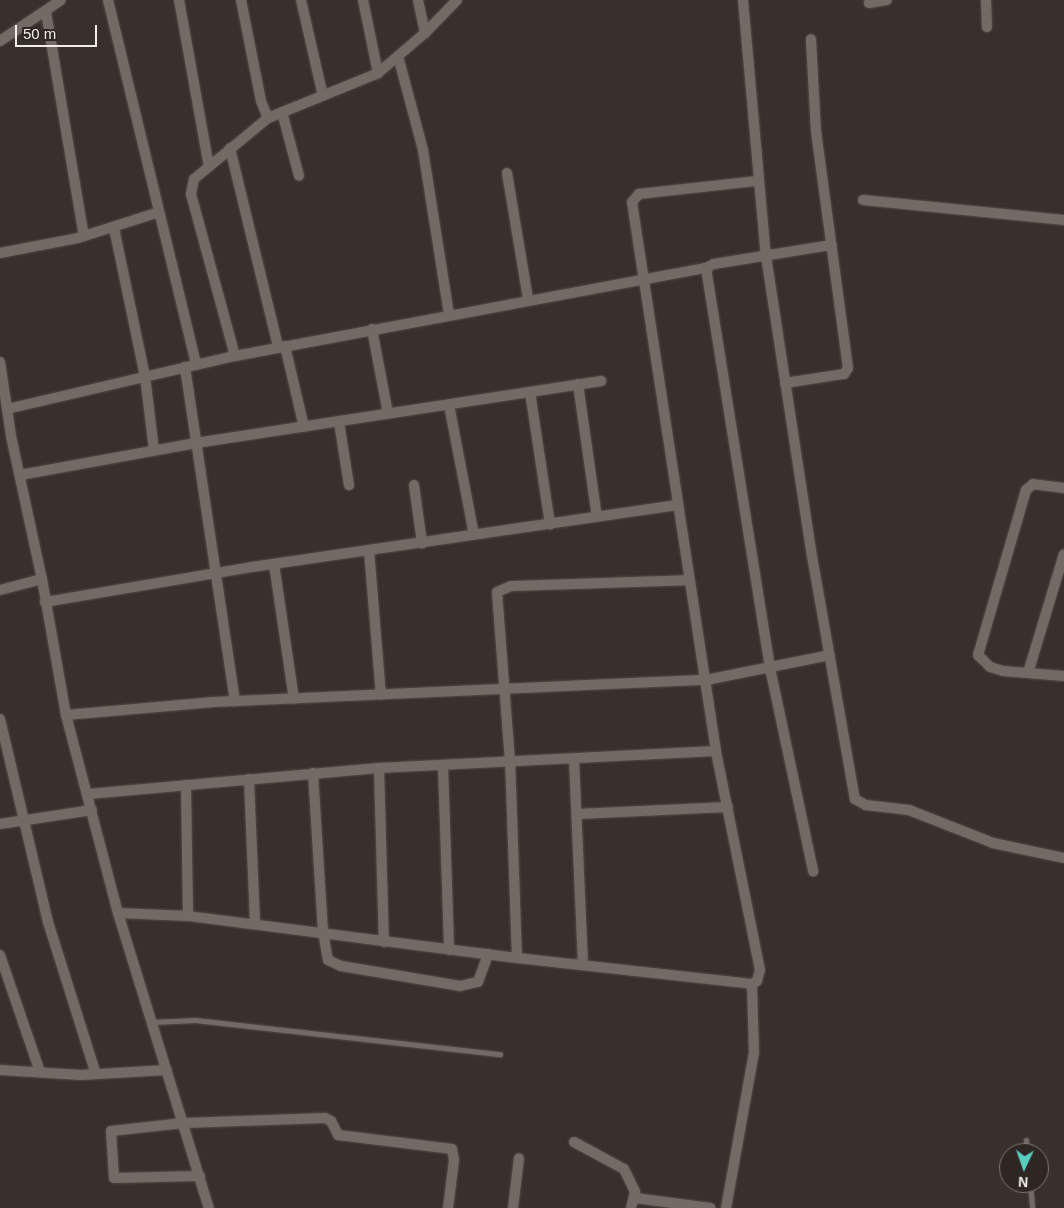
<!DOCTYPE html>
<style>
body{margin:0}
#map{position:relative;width:1064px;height:1208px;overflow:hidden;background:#37302c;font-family:Arial,sans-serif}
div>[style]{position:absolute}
.roads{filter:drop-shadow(0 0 1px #524b48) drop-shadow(0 0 1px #524b48)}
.service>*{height:5px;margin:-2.5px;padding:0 2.5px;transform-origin:2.5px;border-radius:2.5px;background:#736a66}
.minor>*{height:10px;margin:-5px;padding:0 5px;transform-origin:5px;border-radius:5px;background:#736a66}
span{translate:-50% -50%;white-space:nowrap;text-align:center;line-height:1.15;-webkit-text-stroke:4px #2d2622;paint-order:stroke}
.north{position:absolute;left:999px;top:1143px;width:50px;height:50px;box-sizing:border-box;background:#2d2622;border:1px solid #7c7672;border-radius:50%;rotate:183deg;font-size:14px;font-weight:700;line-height:20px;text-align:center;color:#f2edeb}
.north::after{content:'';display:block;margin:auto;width:18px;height:22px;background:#58cec0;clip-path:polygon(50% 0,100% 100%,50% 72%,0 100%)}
.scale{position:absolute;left:15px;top:25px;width:82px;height:22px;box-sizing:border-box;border:2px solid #f2edeb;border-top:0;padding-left:6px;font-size:15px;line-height:18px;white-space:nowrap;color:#f2edeb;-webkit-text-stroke:4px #2d2622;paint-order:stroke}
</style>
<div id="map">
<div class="roads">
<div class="service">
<div style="left:152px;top:1022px;width:43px;rotate:-2.7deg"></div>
<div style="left:195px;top:1020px;width:307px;rotate:6.4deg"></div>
<div style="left:1026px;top:1140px;width:13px;rotate:86deg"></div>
<div style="left:1030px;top:1183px;width:25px;rotate:85deg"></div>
</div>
<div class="minor">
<div style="left:108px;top:0;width:375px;rotate:76.4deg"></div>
<div style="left:179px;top:0;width:169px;rotate:79.8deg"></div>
<div style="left:241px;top:0;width:103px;rotate:78.8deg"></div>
<div style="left:261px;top:101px;width:18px;rotate:68deg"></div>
<div style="left:301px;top:0;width:98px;rotate:77.1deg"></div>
<div style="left:363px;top:0;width:75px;rotate:78.4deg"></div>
<div style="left:418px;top:0;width:34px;rotate:78deg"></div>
<div style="left:743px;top:0;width:257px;rotate:84.9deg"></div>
<div style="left:766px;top:256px;width:304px;rotate:81.3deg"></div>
<div style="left:812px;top:556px;width:247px;rotate:80deg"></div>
<div style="left:855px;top:799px;width:13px;rotate:29deg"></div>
<div style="left:866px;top:805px;width:43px;rotate:6.6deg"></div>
<div style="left:909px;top:810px;width:90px;rotate:21.4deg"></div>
<div style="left:993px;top:843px;width:73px;rotate:11.9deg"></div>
<div style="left:870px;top:0;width:3px;rotate:108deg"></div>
<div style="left:869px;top:3px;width:18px;rotate:-9deg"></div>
<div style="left:986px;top:0;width:27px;rotate:88deg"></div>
<div style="left:46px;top:12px;width:227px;rotate:80.4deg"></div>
<div style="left:0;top:41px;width:73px;rotate:-33.9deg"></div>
<div style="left:398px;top:56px;width:97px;rotate:75.1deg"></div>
<div style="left:423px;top:150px;width:166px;rotate:81deg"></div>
<div style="left:282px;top:112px;width:66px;rotate:75.1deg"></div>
<div style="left:230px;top:148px;width:205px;rotate:76.4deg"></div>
<div style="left:507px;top:173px;width:128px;rotate:80.5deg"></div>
<div style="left:863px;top:200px;width:202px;rotate:5.7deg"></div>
<div style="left:114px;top:228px;width:151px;rotate:78.2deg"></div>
<div style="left:145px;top:376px;width:75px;rotate:83.1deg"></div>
<div style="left:0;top:253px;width:79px;rotate:-10.9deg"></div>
<div style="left:78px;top:238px;width:82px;rotate:-17.8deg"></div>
<div style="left:706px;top:268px;width:405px;rotate:80.9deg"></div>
<div style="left:770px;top:668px;width:208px;rotate:78deg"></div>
<div style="left:372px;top:329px;width:86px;rotate:79.3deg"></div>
<div style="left:285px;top:346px;width:83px;rotate:76.8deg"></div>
<div style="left:235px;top:356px;width:168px;rotate:-105.2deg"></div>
<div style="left:191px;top:194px;width:15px;rotate:-79deg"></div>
<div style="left:194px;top:179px;width:96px;rotate:-39.5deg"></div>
<div style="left:268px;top:118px;width:119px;rotate:-22.2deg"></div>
<div style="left:378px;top:73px;width:62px;rotate:-40.4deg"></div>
<div style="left:425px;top:33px;width:46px;rotate:-45.9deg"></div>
<div style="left:0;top:362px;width:75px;rotate:81.5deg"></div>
<div style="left:11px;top:436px;width:146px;rotate:77.8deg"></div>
<div style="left:42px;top:579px;width:138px;rotate:80deg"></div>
<div style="left:66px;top:715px;width:205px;rotate:75.3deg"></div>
<div style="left:118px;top:913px;width:309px;rotate:72.9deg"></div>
<div style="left:185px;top:367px;width:338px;rotate:81.5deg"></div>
<div style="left:785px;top:383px;width:60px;rotate:-8.7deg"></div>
<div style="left:844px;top:374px;width:7px;rotate:-56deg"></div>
<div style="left:848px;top:368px;width:238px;rotate:-97.7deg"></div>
<div style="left:816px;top:132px;width:93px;rotate:-93.1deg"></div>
<div style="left:578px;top:384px;width:134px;rotate:81.9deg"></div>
<div style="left:530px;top:392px;width:134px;rotate:81.4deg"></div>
<div style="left:449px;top:405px;width:132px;rotate:79.1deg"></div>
<div style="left:7px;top:409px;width:234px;rotate:-13.1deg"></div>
<div style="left:235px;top:356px;width:479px;rotate:-10.6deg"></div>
<div style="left:706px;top:268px;width:9px;rotate:-27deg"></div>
<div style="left:714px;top:264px;width:119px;rotate:-9.2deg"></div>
<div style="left:339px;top:422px;width:64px;rotate:81deg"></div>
<div style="left:20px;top:475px;width:179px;rotate:-10.3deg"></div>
<div style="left:196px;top:443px;width:410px;rotate:-8.7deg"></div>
<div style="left:414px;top:485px;width:59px;rotate:82.1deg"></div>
<div style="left:1064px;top:488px;width:31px;rotate:-173deg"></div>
<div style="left:1033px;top:484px;width:9px;rotate:139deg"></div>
<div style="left:1026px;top:490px;width:172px;rotate:106.2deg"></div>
<div style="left:978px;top:655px;width:17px;rotate:45deg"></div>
<div style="left:990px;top:667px;width:14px;rotate:17deg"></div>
<div style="left:1003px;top:671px;width:61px;rotate:4.7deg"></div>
<div style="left:369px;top:550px;width:145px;rotate:85.3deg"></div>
<div style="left:274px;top:564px;width:136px;rotate:81.6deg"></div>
<div style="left:0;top:590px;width:43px;rotate:-14.7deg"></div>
<div style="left:45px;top:602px;width:210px;rotate:-9.6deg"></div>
<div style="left:252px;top:567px;width:430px;rotate:-8.3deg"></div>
<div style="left:1028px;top:673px;width:124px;rotate:-73.2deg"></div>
<div style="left:66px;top:715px;width:149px;rotate:-5deg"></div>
<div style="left:214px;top:702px;width:492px;rotate:-2.6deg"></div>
<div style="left:706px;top:680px;width:126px;rotate:-11.4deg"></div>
<div style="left:0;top:719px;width:209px;rotate:76.7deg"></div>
<div style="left:48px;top:922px;width:159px;rotate:72.5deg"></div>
<div style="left:574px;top:759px;width:206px;rotate:87.5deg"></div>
<div style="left:443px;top:765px;width:185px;rotate:88.1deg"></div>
<div style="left:379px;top:768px;width:174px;rotate:88.4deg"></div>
<div style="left:313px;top:773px;width:159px;rotate:86.4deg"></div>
<div style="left:323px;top:932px;width:28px;rotate:80deg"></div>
<div style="left:328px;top:960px;width:14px;rotate:25deg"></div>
<div style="left:341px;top:966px;width:121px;rotate:9.5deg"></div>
<div style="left:460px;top:986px;width:18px;rotate:-13deg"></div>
<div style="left:478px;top:982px;width:30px;rotate:-70deg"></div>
<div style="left:249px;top:779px;width:145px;rotate:87.6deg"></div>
<div style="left:186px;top:785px;width:131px;rotate:89.1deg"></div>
<div style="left:88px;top:794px;width:292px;rotate:-5.1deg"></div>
<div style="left:379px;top:768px;width:337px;rotate:-2.9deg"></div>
<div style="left:577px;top:814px;width:151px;rotate:-2.7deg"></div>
<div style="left:0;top:824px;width:93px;rotate:-8.7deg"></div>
<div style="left:118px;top:913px;width:70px;rotate:2.5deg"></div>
<div style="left:188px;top:916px;width:332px;rotate:7.3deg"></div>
<div style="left:517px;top:958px;width:236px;rotate:6.3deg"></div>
<div style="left:752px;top:984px;width:6px;rotate:-31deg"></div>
<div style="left:757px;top:981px;width:11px;rotate:-75deg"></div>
<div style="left:760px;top:970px;width:223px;rotate:-101.4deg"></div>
<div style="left:716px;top:751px;width:555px;rotate:-98.7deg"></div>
<div style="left:632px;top:202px;width:11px;rotate:-49deg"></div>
<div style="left:639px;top:194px;width:119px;rotate:-6.3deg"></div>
<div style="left:0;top:955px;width:124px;rotate:71.1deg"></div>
<div style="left:517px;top:958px;width:197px;rotate:-92deg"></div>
<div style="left:510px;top:761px;width:169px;rotate:-94.4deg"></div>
<div style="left:497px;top:592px;width:15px;rotate:-23deg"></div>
<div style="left:511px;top:586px;width:178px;rotate:-1.9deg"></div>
<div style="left:0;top:1070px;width:81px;rotate:3.5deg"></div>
<div style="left:81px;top:1075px;width:86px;rotate:-3.3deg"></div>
<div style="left:574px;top:1142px;width:57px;rotate:28.4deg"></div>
<div style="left:624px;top:1169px;width:25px;rotate:64deg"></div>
<div style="left:635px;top:1192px;width:16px;rotate:104deg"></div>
<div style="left:200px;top:1176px;width:86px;rotate:178.7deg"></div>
<div style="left:114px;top:1178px;width:47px;rotate:-93.7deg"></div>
<div style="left:111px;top:1131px;width:73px;rotate:-6.3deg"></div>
<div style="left:184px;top:1123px;width:141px;rotate:-2deg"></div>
<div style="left:325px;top:1118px;width:7px;rotate:27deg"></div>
<div style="left:331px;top:1121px;width:16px;rotate:63deg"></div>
<div style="left:338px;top:1135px;width:115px;rotate:7deg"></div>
<div style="left:452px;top:1149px;width:11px;rotate:80deg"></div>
<div style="left:454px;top:1160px;width:48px;rotate:97.1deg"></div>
<div style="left:635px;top:1198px;width:76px;rotate:7.6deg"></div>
<div style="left:513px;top:1208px;width:50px;rotate:-83.2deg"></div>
<div style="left:726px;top:1208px;width:158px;rotate:-79.8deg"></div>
<div style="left:754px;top:1053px;width:69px;rotate:-91.7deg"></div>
</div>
</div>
<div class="north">N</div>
<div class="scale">50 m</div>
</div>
